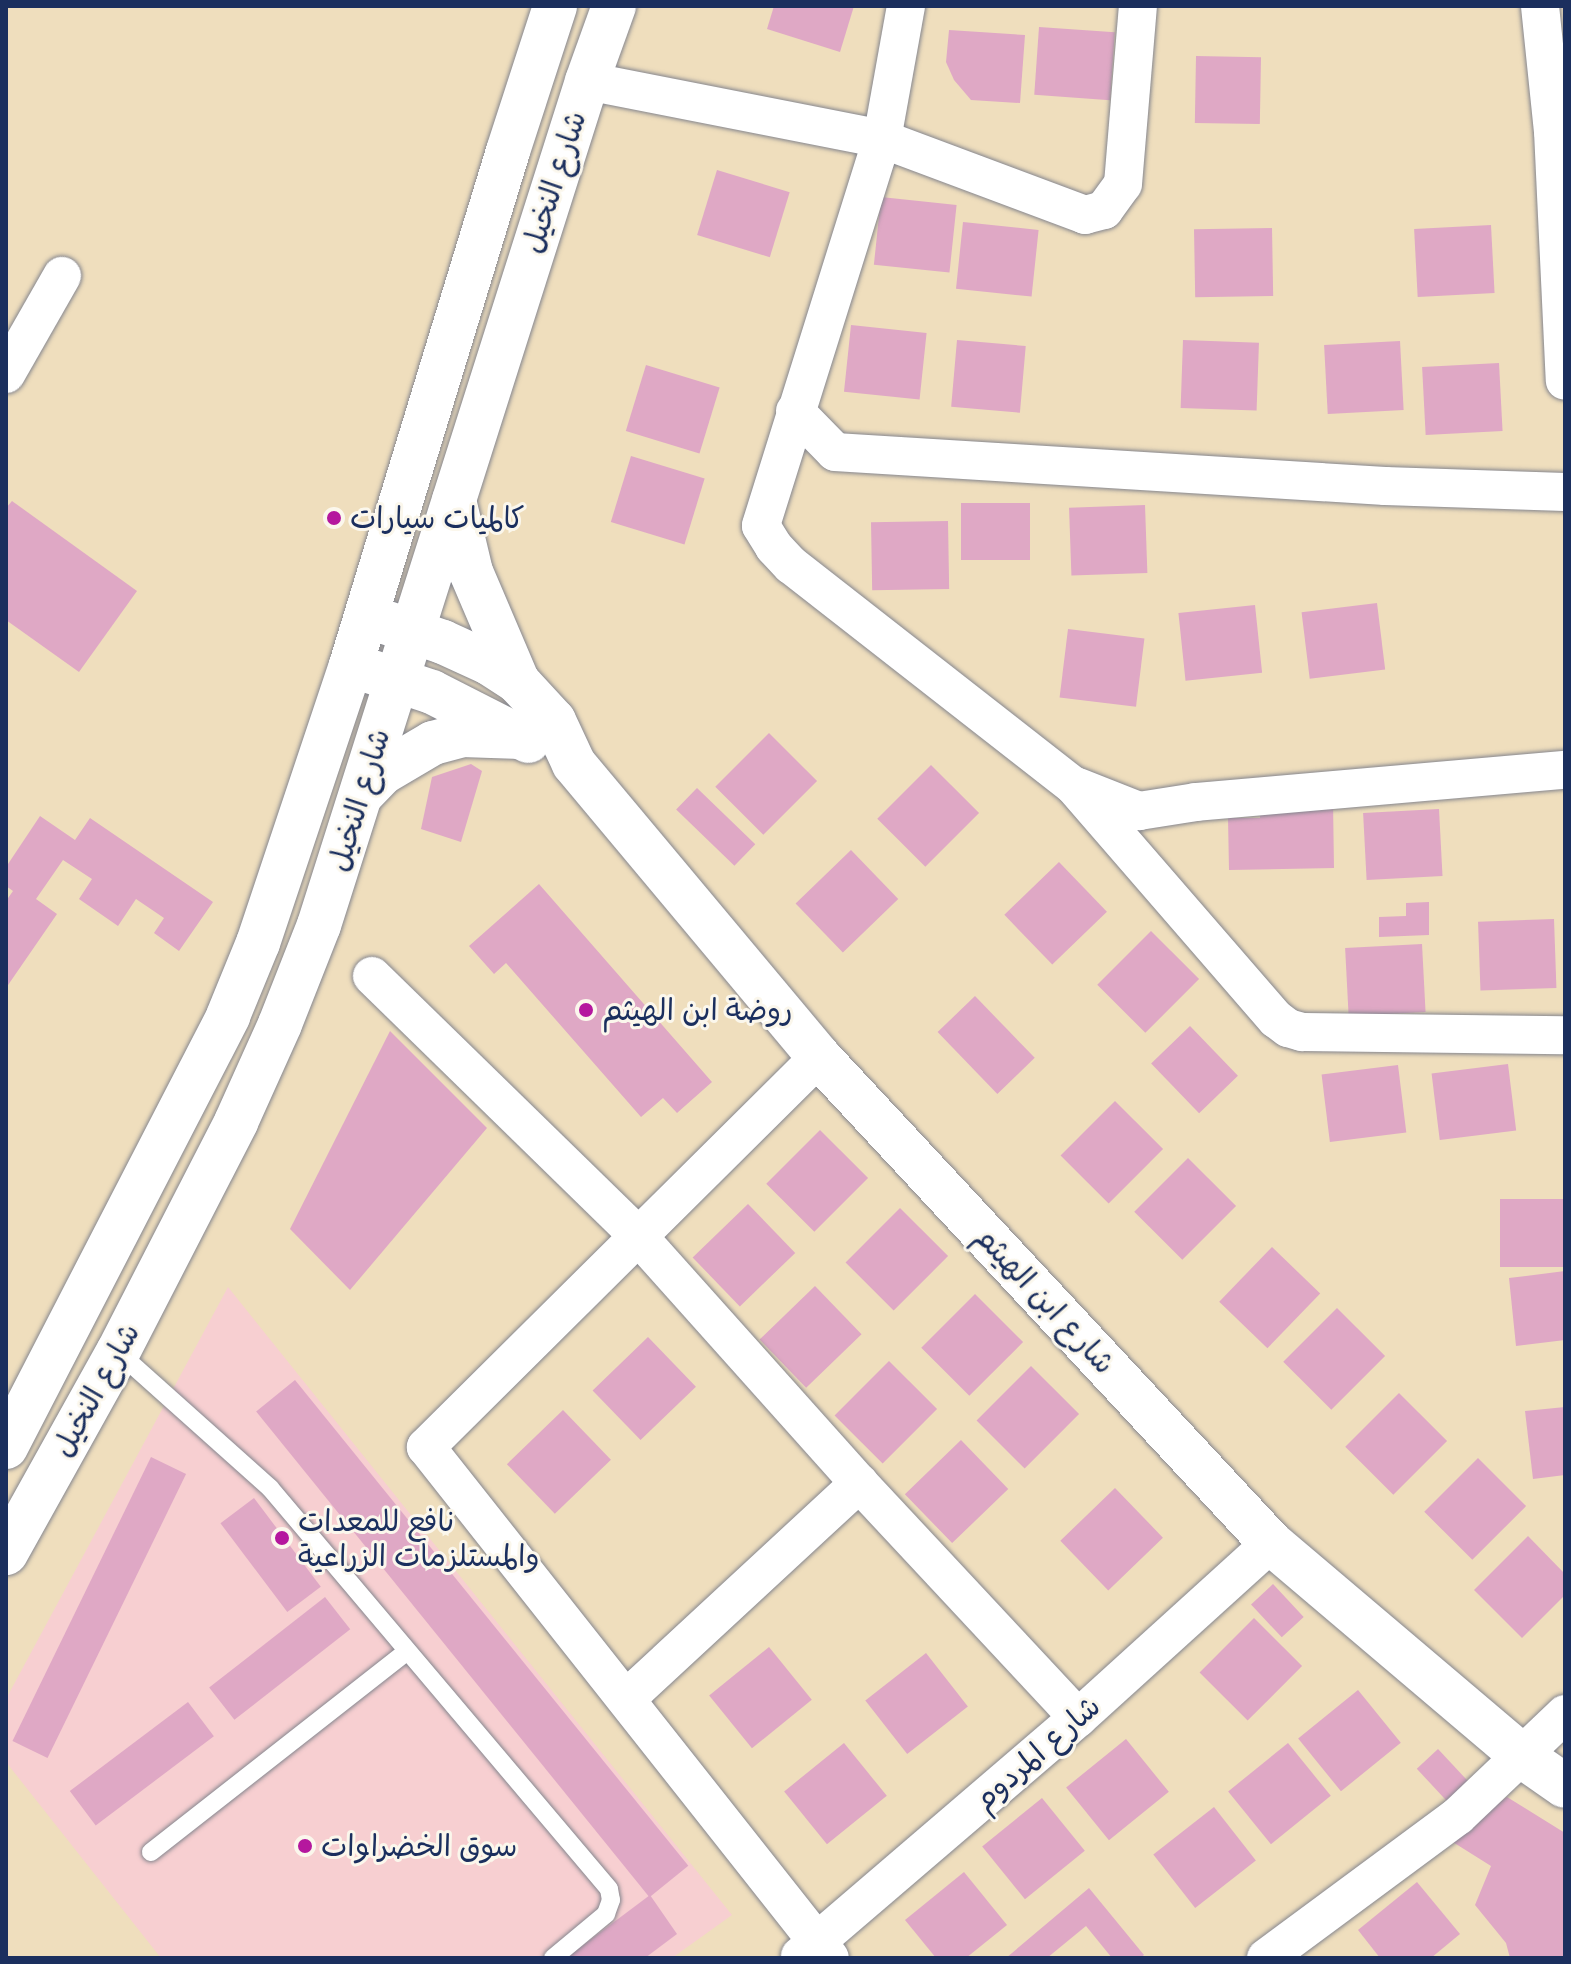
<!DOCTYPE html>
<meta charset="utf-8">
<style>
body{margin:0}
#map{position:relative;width:1571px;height:1964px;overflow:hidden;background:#efdebd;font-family:Sriracha,"Playpen Sans Arabic",sans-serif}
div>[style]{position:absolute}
.built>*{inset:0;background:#f7cfd1}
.building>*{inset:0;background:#dfa8c5;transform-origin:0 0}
.roads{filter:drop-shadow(0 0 2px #85868e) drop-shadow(0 0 2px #85868e)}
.service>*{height:18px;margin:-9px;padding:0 9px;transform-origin:9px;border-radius:9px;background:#fff}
.minor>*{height:38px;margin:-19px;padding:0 19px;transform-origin:19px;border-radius:19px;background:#fff}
.secondary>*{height:44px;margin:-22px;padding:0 22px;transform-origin:22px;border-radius:22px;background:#fff}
.primary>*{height:44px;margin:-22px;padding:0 22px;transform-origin:22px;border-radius:22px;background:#fff}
.dots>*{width:22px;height:22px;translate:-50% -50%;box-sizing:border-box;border:4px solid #fbf7ec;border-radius:50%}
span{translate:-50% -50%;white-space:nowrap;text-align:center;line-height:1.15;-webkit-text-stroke:6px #fbf7ec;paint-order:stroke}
.street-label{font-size:30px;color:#1b2f5e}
.poi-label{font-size:30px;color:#1b2f5e}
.left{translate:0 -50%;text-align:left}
.frame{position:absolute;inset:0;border:8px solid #1b2f5e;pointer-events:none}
</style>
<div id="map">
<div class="built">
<div style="clip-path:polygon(228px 1287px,732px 1915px,672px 1958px,161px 1958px,6px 1762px,6px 1699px)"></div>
</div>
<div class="building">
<div style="clip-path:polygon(774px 6px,854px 6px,840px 52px,767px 29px)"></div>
<div style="left:1039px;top:27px;width:76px;height:68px;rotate:4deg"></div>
<div style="clip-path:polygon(949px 30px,1025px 35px,1020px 103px,971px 100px,954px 80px,946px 62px)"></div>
<div style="left:1196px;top:56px;width:65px;height:67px;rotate:1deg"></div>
<div style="left:717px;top:170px;width:76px;height:68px;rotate:17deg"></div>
<div style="left:881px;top:197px;width:76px;height:68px;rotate:6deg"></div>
<div style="left:963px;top:222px;width:76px;height:67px;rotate:6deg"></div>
<div style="left:1491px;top:225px;width:68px;height:77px;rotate:87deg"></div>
<div style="left:1272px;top:228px;width:68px;height:78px;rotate:89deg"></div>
<div style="left:851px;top:325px;width:76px;height:67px;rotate:6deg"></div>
<div style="left:957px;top:340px;width:69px;height:67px;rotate:5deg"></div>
<div style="left:1183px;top:340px;width:76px;height:68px;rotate:2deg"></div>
<div style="left:1400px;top:341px;width:69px;height:76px;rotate:87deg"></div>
<div style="left:1499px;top:363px;width:68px;height:77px;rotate:87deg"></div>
<div style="left:646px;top:365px;width:77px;height:69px;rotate:17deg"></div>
<div style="left:631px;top:456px;width:77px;height:69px;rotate:17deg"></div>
<div style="clip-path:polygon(12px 501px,137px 591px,79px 672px,6px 620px,6px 508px)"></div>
<div style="left:961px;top:503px;width:69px;height:57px"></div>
<div style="left:1145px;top:505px;width:68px;height:76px;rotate:88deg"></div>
<div style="left:948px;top:521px;width:68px;height:77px;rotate:89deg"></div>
<div style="left:1377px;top:603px;width:67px;height:76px;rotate:83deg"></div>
<div style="left:1255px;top:605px;width:68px;height:77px;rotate:84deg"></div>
<div style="left:1068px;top:629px;width:77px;height:69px;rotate:7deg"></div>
<div style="left:769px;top:733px;width:68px;height:76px;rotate:45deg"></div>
<div style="clip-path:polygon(471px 764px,482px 771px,461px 842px,421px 829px,432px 777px)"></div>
<div style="left:931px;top:765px;width:68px;height:76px;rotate:45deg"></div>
<div style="left:697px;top:788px;width:81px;height:30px;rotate:44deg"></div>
<div style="clip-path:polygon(1333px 802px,1334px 868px,1229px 870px,1228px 818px,1260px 818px,1260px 803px)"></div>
<div style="left:1439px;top:809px;width:67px;height:76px;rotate:87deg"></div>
<div style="clip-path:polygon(40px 816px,75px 840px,90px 818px,213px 902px,179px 951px,154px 933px,164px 918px,136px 899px,118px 926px,79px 899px,92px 879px,63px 860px,36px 899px,57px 914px,6px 988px,6px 901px,13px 891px,6px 886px,6px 867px)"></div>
<div style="left:851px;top:850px;width:68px;height:77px;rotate:46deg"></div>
<div style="left:1059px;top:862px;width:69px;height:76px;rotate:46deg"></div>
<div style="clip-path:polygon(539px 884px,712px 1082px,677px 1113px,663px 1098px,641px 1117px,506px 963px,494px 974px,469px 946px)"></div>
<div style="clip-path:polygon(1429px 902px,1429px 935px,1379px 937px,1379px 917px,1406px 916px,1406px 903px)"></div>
<div style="left:1554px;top:919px;width:69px;height:76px;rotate:88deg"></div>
<div style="left:1151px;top:931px;width:68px;height:76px;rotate:45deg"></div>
<div style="left:1422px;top:944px;width:68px;height:77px;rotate:87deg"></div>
<div style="left:975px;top:996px;width:86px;height:52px;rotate:46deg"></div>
<div style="left:1190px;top:1026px;width:69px;height:54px;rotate:46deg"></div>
<div style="clip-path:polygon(390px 1031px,487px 1128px,350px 1290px,290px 1229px)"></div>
<div style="left:1508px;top:1064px;width:67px;height:77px;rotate:83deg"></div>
<div style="left:1398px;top:1065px;width:68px;height:77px;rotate:83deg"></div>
<div style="left:1115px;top:1101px;width:68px;height:77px;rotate:45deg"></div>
<div style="left:820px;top:1130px;width:68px;height:76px;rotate:45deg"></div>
<div style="left:1188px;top:1158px;width:68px;height:76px;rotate:45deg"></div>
<div style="left:1565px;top:1199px;width:68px;height:65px;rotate:90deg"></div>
<div style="left:748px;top:1204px;width:68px;height:77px;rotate:46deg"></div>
<div style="left:900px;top:1208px;width:68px;height:77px;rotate:45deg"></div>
<div style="left:1272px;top:1247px;width:67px;height:76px;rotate:44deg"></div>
<div style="clip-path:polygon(1565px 1271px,1565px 1340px,1516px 1346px,1509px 1278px)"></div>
<div style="left:815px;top:1286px;width:67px;height:77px;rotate:46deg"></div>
<div style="left:975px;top:1294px;width:68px;height:76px;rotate:45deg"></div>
<div style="left:1337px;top:1308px;width:68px;height:76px;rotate:45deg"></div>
<div style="left:648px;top:1337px;width:69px;height:77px;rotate:46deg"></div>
<div style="left:889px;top:1361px;width:68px;height:77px;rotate:45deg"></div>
<div style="left:1031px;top:1366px;width:68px;height:77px;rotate:45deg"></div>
<div style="left:295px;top:1380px;width:625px;height:50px;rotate:51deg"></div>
<div style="left:1399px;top:1393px;width:68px;height:76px;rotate:45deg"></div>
<div style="clip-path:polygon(1565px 1407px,1565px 1475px,1533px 1479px,1525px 1411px)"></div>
<div style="left:563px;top:1410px;width:69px;height:78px;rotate:46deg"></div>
<div style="left:961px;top:1440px;width:68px;height:78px;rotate:46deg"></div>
<div style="left:151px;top:1457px;width:39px;height:316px;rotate:26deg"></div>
<div style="left:1478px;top:1458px;width:68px;height:76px;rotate:45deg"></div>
<div style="left:1115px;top:1488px;width:69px;height:76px;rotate:46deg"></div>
<div style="left:254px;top:1498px;width:111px;height:42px;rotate:53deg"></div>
<div style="clip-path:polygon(1528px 1536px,1565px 1574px,1565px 1595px,1522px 1638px,1474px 1590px)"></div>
<div style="left:1273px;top:1584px;width:45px;height:30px;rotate:47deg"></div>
<div style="left:325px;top:1597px;width:41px;height:147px;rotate:52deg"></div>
<div style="left:1254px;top:1618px;width:68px;height:77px;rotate:45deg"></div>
<div style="left:769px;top:1647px;width:68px;height:77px;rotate:51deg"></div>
<div style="left:926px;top:1653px;width:68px;height:77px;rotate:52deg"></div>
<div style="left:1358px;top:1690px;width:68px;height:77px;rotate:51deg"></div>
<div style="left:188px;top:1702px;width:43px;height:148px;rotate:53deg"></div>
<div style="left:1126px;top:1739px;width:68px;height:77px;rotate:51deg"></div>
<div style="left:844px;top:1743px;width:68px;height:77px;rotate:51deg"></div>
<div style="left:1288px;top:1743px;width:68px;height:77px;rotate:51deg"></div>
<div style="left:1438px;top:1749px;width:44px;height:29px;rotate:47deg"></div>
<div style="clip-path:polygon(1507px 1797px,1565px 1833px,1565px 1958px,1510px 1958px,1506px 1943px,1475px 1905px,1491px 1866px,1448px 1839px)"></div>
<div style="left:1042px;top:1798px;width:68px;height:77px;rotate:51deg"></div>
<div style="left:1214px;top:1807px;width:68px;height:77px;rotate:52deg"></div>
<div style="clip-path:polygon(964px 1872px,1007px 1925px,966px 1958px,936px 1958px,905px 1920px)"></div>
<div style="clip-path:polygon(1417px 1882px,1460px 1934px,1431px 1958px,1380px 1958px,1358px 1930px)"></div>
<div style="clip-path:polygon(1089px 1888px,1144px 1955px,1140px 1958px,1112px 1958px,1086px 1926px,1047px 1958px,1006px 1958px)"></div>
<div style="clip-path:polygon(650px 1895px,677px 1934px,645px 1958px,566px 1958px)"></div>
</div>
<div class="roads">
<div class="service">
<div style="left:118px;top:1352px;width:204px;rotate:41.8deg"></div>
<div style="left:270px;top:1488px;width:525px;rotate:49.79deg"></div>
<div style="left:609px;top:1889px;width:11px;rotate:80deg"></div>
<div style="left:611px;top:1900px;width:15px;rotate:110deg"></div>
<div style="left:606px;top:1914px;width:69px;rotate:140.3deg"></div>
<div style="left:151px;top:1852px;width:324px;rotate:-38.1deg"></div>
</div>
<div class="minor">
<div style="left:906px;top:6px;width:135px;rotate:100.2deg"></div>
<div style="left:882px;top:139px;width:405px;rotate:107.4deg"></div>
<div style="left:761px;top:526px;width:25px;rotate:58deg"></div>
<div style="left:774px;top:547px;width:25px;rotate:47deg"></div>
<div style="left:791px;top:565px;width:358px;rotate:38deg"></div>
<div style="left:1073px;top:785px;width:310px;rotate:49.1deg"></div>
<div style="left:1276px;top:1019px;width:15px;rotate:37deg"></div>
<div style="left:1288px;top:1028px;width:15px;rotate:16deg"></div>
<div style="left:1302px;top:1032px;width:263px;rotate:0.7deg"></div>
<div style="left:1540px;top:6px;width:126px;rotate:84.1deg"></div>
<div style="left:1553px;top:131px;width:250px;rotate:87.3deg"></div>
<div style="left:587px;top:81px;width:301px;rotate:11.1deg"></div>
<div style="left:882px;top:139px;width:217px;rotate:20.5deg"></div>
<div style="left:1085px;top:215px;width:20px;rotate:-15deg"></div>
<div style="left:1104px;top:210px;width:32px;rotate:-54deg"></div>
<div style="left:1123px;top:184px;width:179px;rotate:-85.2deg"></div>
<div style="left:6px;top:374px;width:113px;rotate:-60.3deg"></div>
<div style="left:795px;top:411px;width:57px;rotate:45.7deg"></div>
<div style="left:835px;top:452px;width:551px;rotate:3.54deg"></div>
<div style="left:1385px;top:486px;width:180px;rotate:1.9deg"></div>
<div style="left:1078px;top:787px;width:66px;rotate:21.5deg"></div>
<div style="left:1139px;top:811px;width:58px;rotate:-9deg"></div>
<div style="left:1196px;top:802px;width:370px;rotate:-5deg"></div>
<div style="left:372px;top:976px;width:372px;rotate:44.3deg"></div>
<div style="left:638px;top:1236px;width:331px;rotate:48.2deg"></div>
<div style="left:859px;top:1483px;width:321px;rotate:47deg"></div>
<div style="left:819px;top:1057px;width:554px;rotate:135.22deg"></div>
<div style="left:426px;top:1447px;width:651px;rotate:51.67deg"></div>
<div style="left:626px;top:1699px;width:318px;rotate:-42.8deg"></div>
<div style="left:800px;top:1956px;width:366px;rotate:-40.6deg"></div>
<div style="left:1078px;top:1718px;width:261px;rotate:-42.2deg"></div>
<div style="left:1266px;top:1958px;width:239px;rotate:-36.5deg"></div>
<div style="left:1458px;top:1816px;width:148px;rotate:-43.6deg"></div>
</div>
<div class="secondary">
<div style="left:367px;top:616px;width:80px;rotate:18.9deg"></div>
<div style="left:443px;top:642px;width:51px;rotate:24.5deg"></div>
<div style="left:489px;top:663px;width:35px;rotate:33deg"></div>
<div style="left:518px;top:682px;width:53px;rotate:47.3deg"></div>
<div style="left:554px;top:721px;width:47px;rotate:65.1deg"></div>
<div style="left:574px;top:764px;width:382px;rotate:50.1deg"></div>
<div style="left:819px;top:1057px;width:664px;rotate:47.08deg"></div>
<div style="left:1271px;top:1543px;width:329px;rotate:40.3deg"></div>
<div style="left:1522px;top:1756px;width:52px;rotate:34.9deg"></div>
<div style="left:351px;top:665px;width:85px;rotate:18.4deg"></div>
<div style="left:432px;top:692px;width:108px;rotate:27deg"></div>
</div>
<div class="primary">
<div style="left:454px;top:500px;width:74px;rotate:76.7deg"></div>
<div style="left:471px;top:572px;width:120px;rotate:66.9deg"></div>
<div style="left:361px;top:795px;width:30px;rotate:-46deg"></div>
<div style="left:382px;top:773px;width:59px;rotate:-30.5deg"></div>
<div style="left:433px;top:743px;width:30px;rotate:-15deg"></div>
<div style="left:462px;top:735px;width:59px;rotate:1.9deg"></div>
<div style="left:6px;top:1447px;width:485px;rotate:-62.7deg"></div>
<div style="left:228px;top:1016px;width:79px;rotate:-67.7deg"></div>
<div style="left:258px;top:943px;width:293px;rotate:-71.5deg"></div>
<div style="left:351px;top:665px;width:537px;rotate:-73.01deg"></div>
<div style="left:508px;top:151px;width:152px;rotate:-72deg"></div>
<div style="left:6px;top:1553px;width:230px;rotate:-60.9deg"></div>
<div style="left:118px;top:1352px;width:259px;rotate:-62.8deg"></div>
<div style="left:236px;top:1122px;width:107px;rotate:-65.8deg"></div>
<div style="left:280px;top:1024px;width:106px;rotate:-68.5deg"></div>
<div style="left:319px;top:925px;width:886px;rotate:-72.38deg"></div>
<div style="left:587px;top:81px;width:80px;rotate:-70.2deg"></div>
</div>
</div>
<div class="dots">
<div style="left:334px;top:518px;background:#b5179e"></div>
<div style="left:586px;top:1010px;background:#b5179e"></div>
<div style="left:282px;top:1538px;background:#b5179e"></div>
<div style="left:305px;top:1846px;background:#b5179e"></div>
</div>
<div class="street-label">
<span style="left:554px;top:182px;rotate:-72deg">شارع النخيل</span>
<span style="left:359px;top:800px;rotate:-73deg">شارع النخيل</span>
<span style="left:1045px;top:1300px;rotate:47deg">شارع ابن الهيثم</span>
<span style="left:96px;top:1390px;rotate:-61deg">شارع النخيل</span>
<span style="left:1037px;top:1753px;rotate:-41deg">شارع المردوم</span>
</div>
<div class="poi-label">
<span class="left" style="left:350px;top:518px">كالميات سيارات</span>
<span class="left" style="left:602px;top:1010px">روضة ابن الهيثم</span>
<span class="left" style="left:298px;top:1538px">نافع للمعدات<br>والمستلزمات الزراعية</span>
<span class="left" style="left:321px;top:1846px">سوق الخضراوات</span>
</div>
<div class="frame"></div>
</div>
